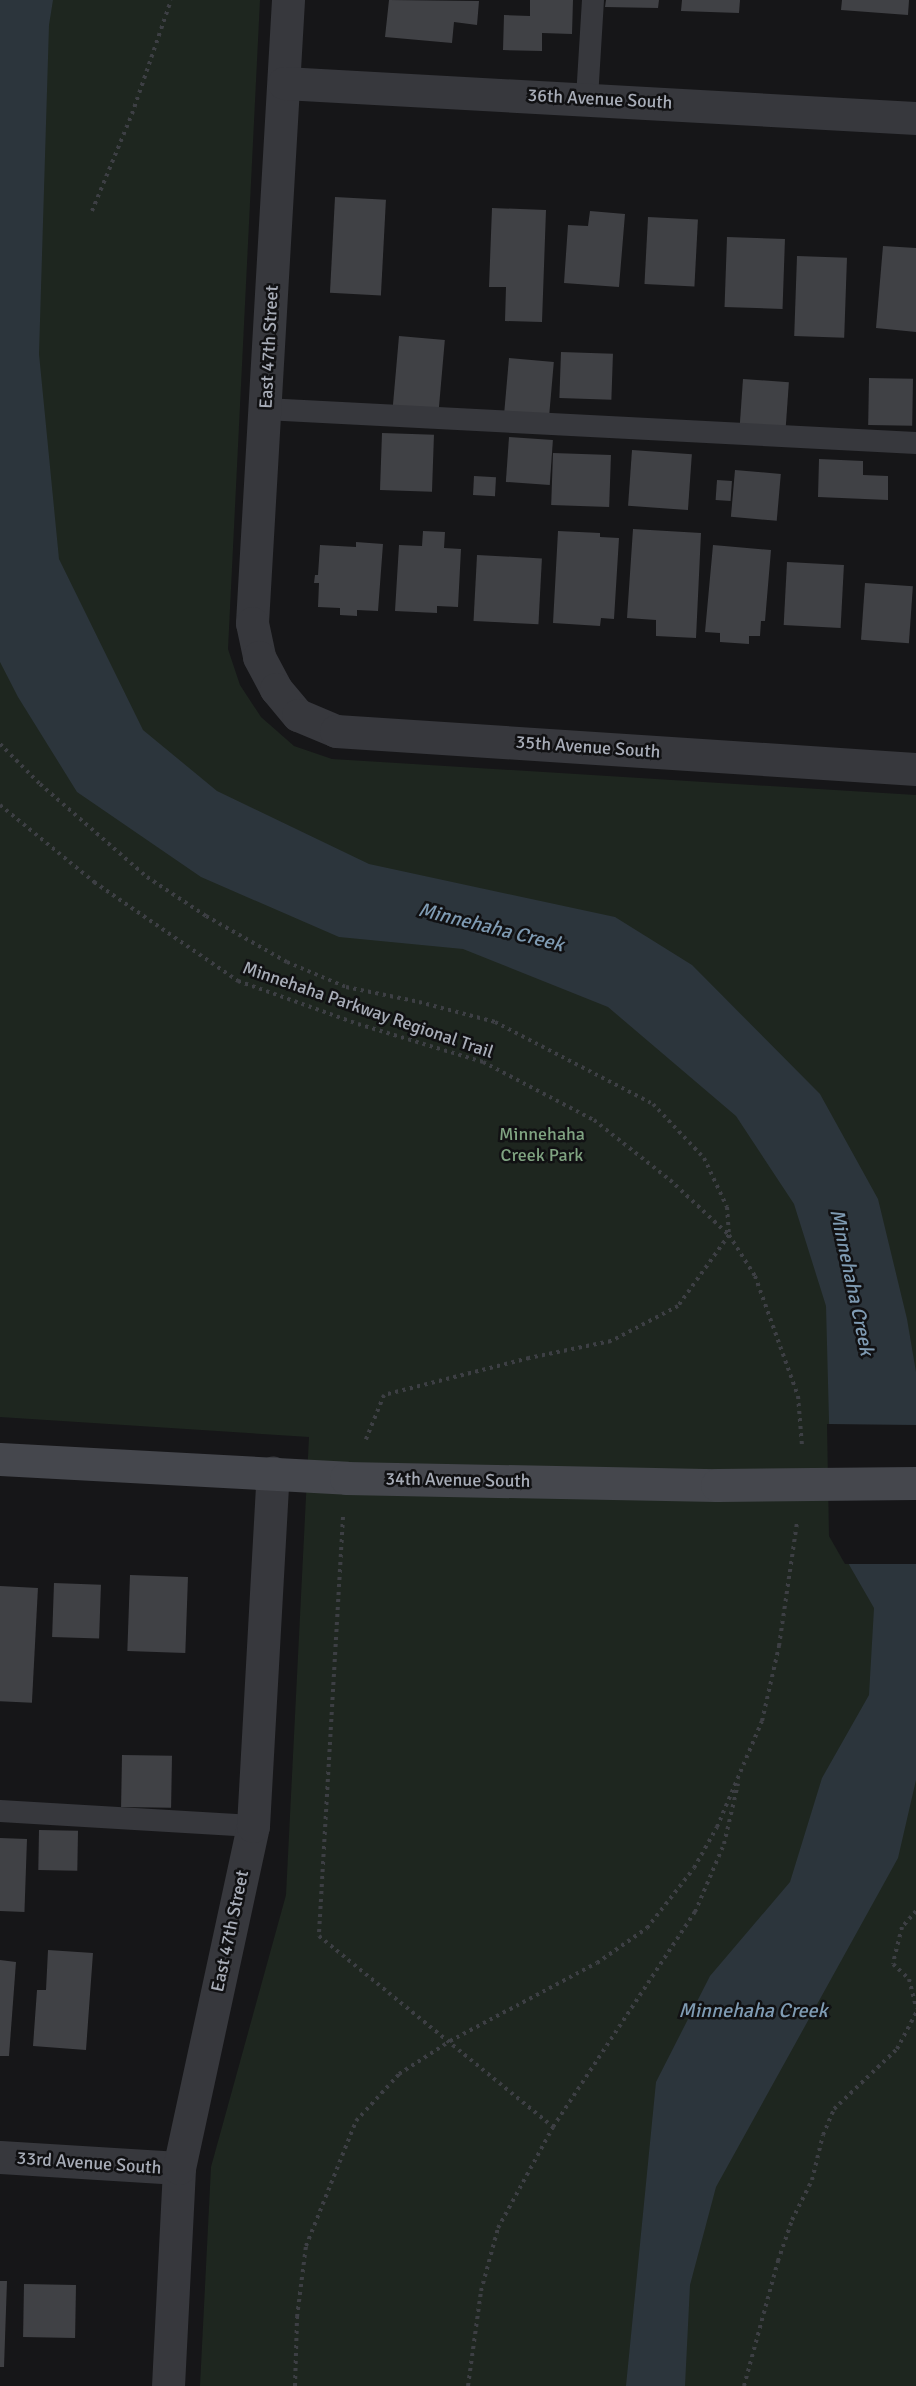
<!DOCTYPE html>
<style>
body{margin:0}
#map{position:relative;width:916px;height:2386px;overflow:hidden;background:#161618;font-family:Signika,sans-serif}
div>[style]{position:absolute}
.green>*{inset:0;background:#1e261f}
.water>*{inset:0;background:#2c353c}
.pier>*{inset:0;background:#161618}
.building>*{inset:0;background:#404145;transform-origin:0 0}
.path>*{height:4px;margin-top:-2px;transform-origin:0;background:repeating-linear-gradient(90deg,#3d3f44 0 3px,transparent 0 7.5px)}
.lane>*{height:22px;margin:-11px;padding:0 11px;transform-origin:11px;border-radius:11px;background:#37383d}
.street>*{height:33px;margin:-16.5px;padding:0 16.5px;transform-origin:16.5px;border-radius:16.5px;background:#37383d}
.secondary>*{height:33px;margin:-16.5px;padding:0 16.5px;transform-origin:16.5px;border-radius:16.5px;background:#45474d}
.secondary-bridge>*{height:33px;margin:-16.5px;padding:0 16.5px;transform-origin:16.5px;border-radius:16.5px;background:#45474d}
span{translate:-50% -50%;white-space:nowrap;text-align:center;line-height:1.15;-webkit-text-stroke:5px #111113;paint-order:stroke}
.street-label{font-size:18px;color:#a8adb8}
.park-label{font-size:18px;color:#7fa381}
.water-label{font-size:20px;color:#7f9bb3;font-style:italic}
</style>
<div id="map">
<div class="green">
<div style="clip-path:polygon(0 0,260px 0,228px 649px,240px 685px,261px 717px,294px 746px,332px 759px,916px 795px,916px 2386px,200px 2386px,211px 2167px,286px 1895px,309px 1437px,0 1417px)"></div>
</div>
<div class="water">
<div style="clip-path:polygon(0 0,53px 0,49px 25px,39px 354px,59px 559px,143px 730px,217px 791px,369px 864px,615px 917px,692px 965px,820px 1094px,878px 1199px,907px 1319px,916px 1372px,916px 1780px,898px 1858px,716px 2187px,690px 2285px,685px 2386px,626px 2386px,656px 2082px,710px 1976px,790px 1882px,822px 1778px,869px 1695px,874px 1608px,832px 1535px,826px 1306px,794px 1204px,736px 1116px,608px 1007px,463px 949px,339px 937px,201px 877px,77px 792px,18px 697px,0 662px)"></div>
</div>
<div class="pier">
<div style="clip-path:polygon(827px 1424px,916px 1425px,916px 1564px,845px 1564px,829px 1536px)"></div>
</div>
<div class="building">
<div style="clip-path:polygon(389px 0,479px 1px,477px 25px,454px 22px,452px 43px,385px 37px)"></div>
<div style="clip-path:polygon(530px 0,573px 0,572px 34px,542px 33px,542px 51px,503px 50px,504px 15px,530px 16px)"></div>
<div style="clip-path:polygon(606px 0,659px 0,658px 8px,605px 7px)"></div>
<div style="clip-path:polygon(682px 0,740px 0,739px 13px,681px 11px)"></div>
<div style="clip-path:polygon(842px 0,909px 0,908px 15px,841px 10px)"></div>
<div style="left:335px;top:197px;width:51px;height:96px;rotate:3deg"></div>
<div style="clip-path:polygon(492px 208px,546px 210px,542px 322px,505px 321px,506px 287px,489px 287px)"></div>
<div style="clip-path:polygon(590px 211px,625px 214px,619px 287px,564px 283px,568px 225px,588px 226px)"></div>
<div style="left:648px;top:217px;width:50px;height:67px;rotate:3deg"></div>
<div style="left:727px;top:237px;width:58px;height:70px;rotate:2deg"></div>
<div style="clip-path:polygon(883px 246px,916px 248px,916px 332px,876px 328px)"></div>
<div style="left:797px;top:256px;width:50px;height:80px;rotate:2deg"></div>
<div style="left:399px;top:336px;width:46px;height:71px;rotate:5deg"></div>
<div style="left:561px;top:352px;width:52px;height:46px;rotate:2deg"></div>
<div style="left:509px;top:358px;width:45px;height:60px;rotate:5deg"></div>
<div style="left:869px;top:378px;width:44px;height:47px;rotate:1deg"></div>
<div style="left:743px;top:379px;width:46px;height:46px;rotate:4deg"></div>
<div style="left:382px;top:433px;width:52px;height:57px;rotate:2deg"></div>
<div style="left:509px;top:437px;width:44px;height:45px;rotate:4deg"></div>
<div style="left:632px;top:450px;width:60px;height:56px;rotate:4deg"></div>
<div style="left:553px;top:453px;width:58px;height:52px;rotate:2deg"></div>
<div style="clip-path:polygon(819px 459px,863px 461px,863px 475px,888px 476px,888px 500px,818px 497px)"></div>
<div style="left:735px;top:470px;width:46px;height:47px;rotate:5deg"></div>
<div style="left:474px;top:476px;width:22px;height:19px;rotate:3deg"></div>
<div style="left:717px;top:480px;width:15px;height:20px;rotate:4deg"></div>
<div style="clip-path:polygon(633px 529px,701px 533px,696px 638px,656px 636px,656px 620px,627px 618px)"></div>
<div style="clip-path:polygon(423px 531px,445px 532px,444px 548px,461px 549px,458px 607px,437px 606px,437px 613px,395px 611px,399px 545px,422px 546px)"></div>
<div style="clip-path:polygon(558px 531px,600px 533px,600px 537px,619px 538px,614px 619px,601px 618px,600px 626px,553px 623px)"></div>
<div style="clip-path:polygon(356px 542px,383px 544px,378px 611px,357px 610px,357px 616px,340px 615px,340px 608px,318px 607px,319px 583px,314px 583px,315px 575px,318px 575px,320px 545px,356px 547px)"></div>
<div style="clip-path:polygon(713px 545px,771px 550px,765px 621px,761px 621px,760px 636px,749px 636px,749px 644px,720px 642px,720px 633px,705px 632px)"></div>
<div style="left:477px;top:555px;width:65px;height:66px;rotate:3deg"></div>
<div style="left:787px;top:562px;width:57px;height:63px;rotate:3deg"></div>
<div style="left:865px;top:583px;width:48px;height:57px;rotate:4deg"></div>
<div style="left:130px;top:1575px;width:58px;height:76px;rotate:2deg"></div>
<div style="left:54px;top:1583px;width:47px;height:54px;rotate:2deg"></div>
<div style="left:0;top:1586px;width:38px;height:115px;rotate:3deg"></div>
<div style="left:122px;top:1755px;width:50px;height:52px;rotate:1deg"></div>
<div style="left:39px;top:1830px;width:39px;height:40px;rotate:1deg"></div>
<div style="left:0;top:1838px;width:27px;height:73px;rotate:2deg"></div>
<div style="clip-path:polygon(48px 1950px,93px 1953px,86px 2050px,33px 2046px,37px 1990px,46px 1990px)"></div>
<div style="clip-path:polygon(0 1960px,16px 1962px,9px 2056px,0 2056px)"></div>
<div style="clip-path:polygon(0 2281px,7px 2281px,4px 2367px,0 2367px)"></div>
<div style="left:24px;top:2284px;width:52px;height:53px;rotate:1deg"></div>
</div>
<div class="path">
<div style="left:92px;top:211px;width:105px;rotate:-67.6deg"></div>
<div style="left:132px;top:114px;width:120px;rotate:-71.1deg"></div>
<div style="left:0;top:744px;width:57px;rotate:45deg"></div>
<div style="left:40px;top:784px;width:142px;rotate:41deg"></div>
<div style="left:147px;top:877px;width:71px;rotate:33.5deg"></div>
<div style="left:206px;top:916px;width:93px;rotate:29.6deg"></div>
<div style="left:287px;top:962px;width:64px;rotate:23deg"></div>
<div style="left:346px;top:987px;width:75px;rotate:11.6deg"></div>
<div style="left:419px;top:1002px;width:79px;rotate:14.7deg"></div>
<div style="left:495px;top:1022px;width:178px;rotate:27.4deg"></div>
<div style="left:653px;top:1104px;width:74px;rotate:46.6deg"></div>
<div style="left:704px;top:1158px;width:54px;rotate:64.9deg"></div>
<div style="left:727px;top:1207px;width:28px;rotate:86deg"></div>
<div style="left:729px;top:1235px;width:87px;rotate:125.7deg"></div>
<div style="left:678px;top:1306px;width:76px;rotate:152.4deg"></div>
<div style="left:611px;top:1341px;width:84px;rotate:168.3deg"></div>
<div style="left:529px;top:1358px;width:150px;rotate:165.7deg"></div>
<div style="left:384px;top:1395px;width:48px;rotate:112.2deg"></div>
<div style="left:0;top:805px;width:122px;rotate:39.3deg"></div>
<div style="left:94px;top:882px;width:175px;rotate:34.5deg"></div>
<div style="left:238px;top:981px;width:127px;rotate:19.7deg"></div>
<div style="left:358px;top:1024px;width:131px;rotate:16.9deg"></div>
<div style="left:483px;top:1062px;width:125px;rotate:27.6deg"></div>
<div style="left:594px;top:1120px;width:97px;rotate:38.3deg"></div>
<div style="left:670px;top:1180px;width:81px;rotate:43deg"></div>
<div style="left:729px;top:1235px;width:49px;rotate:57.6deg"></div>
<div style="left:755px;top:1276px;width:127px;rotate:70.3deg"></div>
<div style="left:798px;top:1396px;width:50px;rotate:85.4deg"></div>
<div style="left:343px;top:1517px;width:420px;rotate:93.3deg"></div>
<div style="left:319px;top:1936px;width:302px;rotate:39.2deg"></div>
<div style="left:916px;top:1911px;width:21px;rotate:131deg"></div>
<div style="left:902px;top:1927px;width:38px;rotate:104deg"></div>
<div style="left:893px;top:1964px;width:22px;rotate:43deg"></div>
<div style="left:909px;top:1979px;width:30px;rotate:76deg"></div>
<div style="left:295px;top:2386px;width:69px;rotate:-88.3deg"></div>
<div style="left:297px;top:2317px;width:72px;rotate:-82.8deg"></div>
<div style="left:306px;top:2246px;width:135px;rotate:-68.2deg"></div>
<div style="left:356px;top:2121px;width:64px;rotate:-47.5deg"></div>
<div style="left:399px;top:2074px;width:61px;rotate:-32.9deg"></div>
<div style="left:450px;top:2041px;width:166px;rotate:-28deg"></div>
<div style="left:597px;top:1963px;width:61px;rotate:-35deg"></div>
<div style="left:647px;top:1928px;width:76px;rotate:-51.9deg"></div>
<div style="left:694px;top:1868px;width:47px;rotate:-60.7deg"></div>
<div style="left:717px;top:1827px;width:115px;rotate:-67deg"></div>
<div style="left:762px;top:1721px;width:77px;rotate:-77.2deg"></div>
<div style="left:779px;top:1646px;width:125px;rotate:-81.7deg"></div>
<div style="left:468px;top:2386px;width:96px;rotate:-82.2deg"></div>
<div style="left:481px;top:2291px;width:65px;rotate:-74.9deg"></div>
<div style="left:498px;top:2228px;width:115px;rotate:-61.4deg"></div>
<div style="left:553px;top:2127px;width:258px;rotate:-56.6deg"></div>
<div style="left:695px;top:1912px;width:74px;rotate:-66.9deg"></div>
<div style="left:724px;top:1844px;width:62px;rotate:-76.9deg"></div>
<div style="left:744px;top:2386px;width:130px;rotate:-74.8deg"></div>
<div style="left:778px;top:2261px;width:43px;rotate:-71.1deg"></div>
<div style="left:792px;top:2220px;width:45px;rotate:-63.4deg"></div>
<div style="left:812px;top:2180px;width:46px;rotate:-76.3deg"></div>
<div style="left:823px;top:2135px;width:28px;rotate:-67deg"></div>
<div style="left:834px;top:2109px;width:87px;rotate:-43.6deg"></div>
<div style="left:897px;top:2049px;width:41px;rotate:-62.2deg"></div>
</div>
<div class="lane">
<div style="left:587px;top:98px;width:98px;rotate:-86.5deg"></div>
<div style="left:265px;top:409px;width:652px;rotate:2.99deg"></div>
<div style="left:0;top:1811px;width:253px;rotate:3.4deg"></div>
</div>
<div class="street">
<div style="left:288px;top:0;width:624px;rotate:93.31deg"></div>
<div style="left:252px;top:623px;width:35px;rotate:78deg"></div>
<div style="left:259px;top:657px;width:36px;rotate:62deg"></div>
<div style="left:276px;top:689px;width:34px;rotate:50deg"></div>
<div style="left:298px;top:715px;width:41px;rotate:22.8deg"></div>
<div style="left:336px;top:731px;width:581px;rotate:3.75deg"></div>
<div style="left:284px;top:83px;width:633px;rotate:3.17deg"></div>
<div style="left:0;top:2157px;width:179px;rotate:3.5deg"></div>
<div style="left:168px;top:2386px;width:218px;rotate:-87.1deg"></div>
<div style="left:179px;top:2168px;width:350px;rotate:-77.8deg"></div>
<div style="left:253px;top:1826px;width:354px;rotate:-86.8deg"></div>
</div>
<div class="secondary">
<div style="left:0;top:1459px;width:347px;rotate:3.1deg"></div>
<div style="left:346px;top:1478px;width:371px;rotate:1.1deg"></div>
</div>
<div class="secondary-bridge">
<div style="left:717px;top:1485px;width:199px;rotate:-0.6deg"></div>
</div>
<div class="street-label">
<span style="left:600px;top:99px;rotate:3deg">36th Avenue South</span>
<span style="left:269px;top:347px;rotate:-87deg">East 47th Street</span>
<span style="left:588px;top:747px;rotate:4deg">35th Avenue South</span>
<span style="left:368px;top:1010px;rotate:19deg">Minnehaha Parkway Regional Trail</span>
<span style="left:458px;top:1480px;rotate:1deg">34th Avenue South</span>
<span style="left:230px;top:1931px;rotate:-78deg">East 47th Street</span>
<span style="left:89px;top:2163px;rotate:4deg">33rd Avenue South</span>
</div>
<div class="park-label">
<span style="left:542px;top:1145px">Minnehaha<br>Creek Park</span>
</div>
<div class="water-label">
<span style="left:491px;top:927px;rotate:14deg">Minnehaha Creek</span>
<span style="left:852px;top:1282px;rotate:78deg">Minnehaha Creek</span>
<span style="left:753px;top:2010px">Minnehaha Creek</span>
</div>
</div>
